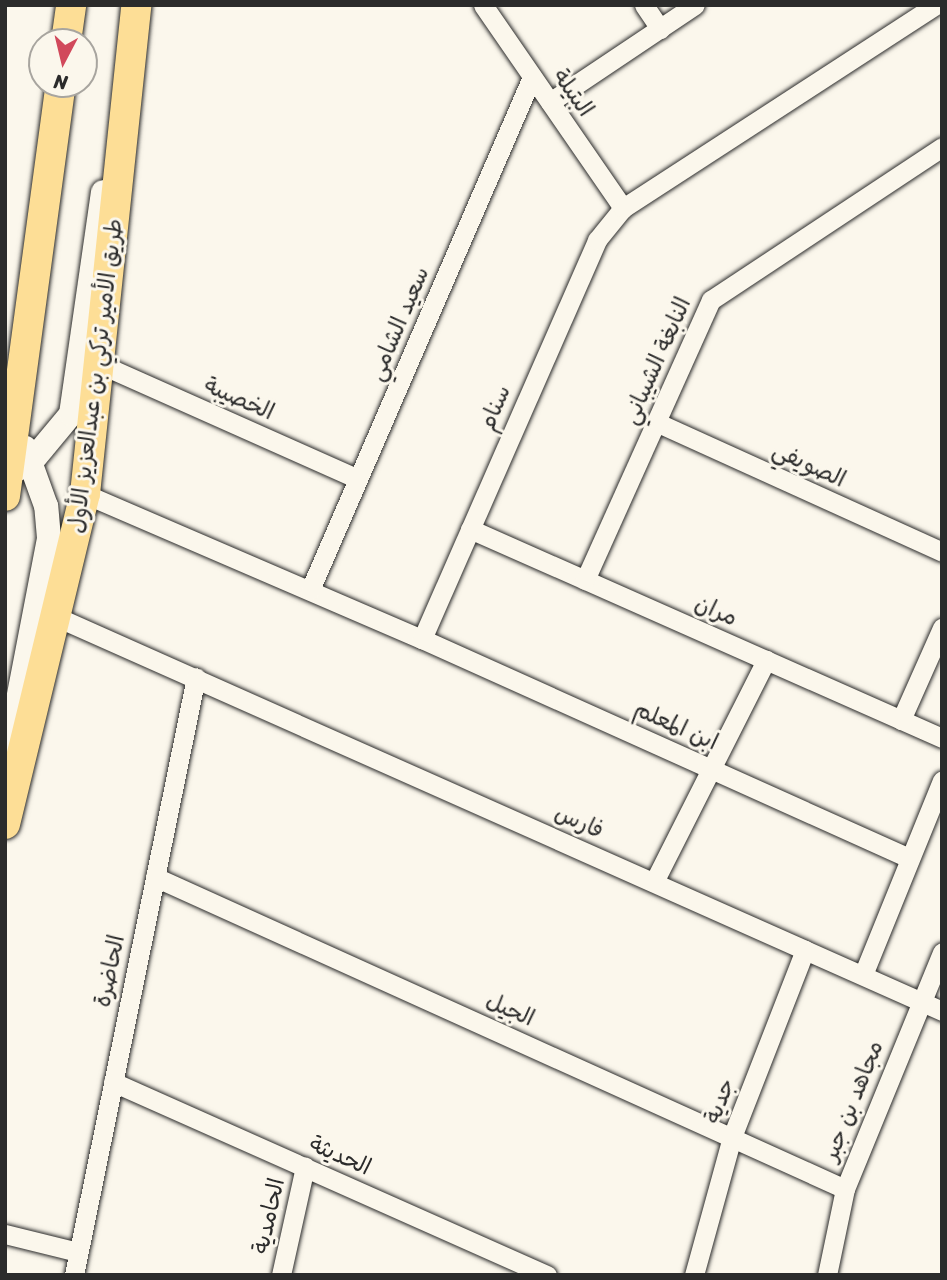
<!DOCTYPE html>
<meta charset="utf-8">
<style>
body{margin:0}
#map{position:relative;width:947px;height:1280px;overflow:hidden;background:#fbf7ec;font-family:Sriracha,"Playpen Sans Arabic",sans-serif}
div>[style]{position:absolute}
.roads{filter:drop-shadow(0 0 2px #2b2b2b) drop-shadow(0 0 2px #2b2b2b)}
.minor>*{height:19px;margin:-9.5px;padding:0 9.5px;transform-origin:9.5px;border-radius:9.5px;background:#fbf7ec}
.tertiary>*{height:24px;margin:-12px;padding:0 12px;transform-origin:12px;border-radius:12px;background:#fbf7ec}
.primary>*{height:30px;margin:-15px;padding:0 15px;transform-origin:15px;border-radius:15px;background:#fdde96}
span{translate:-50% -50%;white-space:nowrap;text-align:center;line-height:1.15;-webkit-text-stroke:6px #fbf7ec;paint-order:stroke}
.street-label{font-size:23px;color:#2b2b2b}
.frame{position:absolute;inset:0;border:7px solid #2b2b2b;pointer-events:none}
.north{position:absolute;left:28px;top:28px;width:70px;height:70px;box-sizing:border-box;background:#fbf7ec;border:2px solid #a8a59f;border-radius:50%;rotate:187deg;font-size:19px;font-weight:700;line-height:28px;text-align:center;color:#2b2b2b}
.north::after{content:'';display:block;margin:auto;width:24px;height:32px;background:#d1495b;clip-path:polygon(50% 0,100% 100%,50% 72%,0 100%)}
</style>
<div id="map">
<div class="roads">
<div class="minor">
<div style="left:483px;top:5px;width:247px;rotate:55.4deg"></div>
<div style="left:644px;top:5px;width:29px;rotate:56deg"></div>
<div style="left:550px;top:102px;width:174px;rotate:-33.8deg"></div>
<div style="left:100px;top:364px;width:282px;rotate:24deg"></div>
<div style="left:656px;top:422px;width:314px;rotate:24.4deg"></div>
<div style="left:85px;top:494px;width:367px;rotate:23.3deg"></div>
<div style="left:422px;top:639px;width:436px;rotate:-66.3deg"></div>
<div style="left:597px;top:240px;width:41px;rotate:-50.9deg"></div>
<div style="left:623px;top:208px;width:372px;rotate:-33deg"></div>
<div style="left:470px;top:529px;width:516px;rotate:23.88deg"></div>
<div style="left:585px;top:580px;width:307px;rotate:-65.8deg"></div>
<div style="left:711px;top:300px;width:277px;rotate:-33.5deg"></div>
<div style="left:310px;top:590px;width:559px;rotate:-66.6deg"></div>
<div style="left:59px;top:618px;width:967px;rotate:23.99deg"></div>
<div style="left:422px;top:639px;width:534px;rotate:24.21deg"></div>
<div style="left:901px;top:720px;width:101px;rotate:-66deg"></div>
<div style="left:155px;top:877px;width:757px;rotate:24.33deg"></div>
<div style="left:654px;top:882px;width:249px;rotate:-63.2deg"></div>
<div style="left:863px;top:975px;width:210px;rotate:-67.9deg"></div>
<div style="left:113px;top:1082px;width:475px;rotate:24deg"></div>
<div style="left:5px;top:1234px;width:75px;rotate:13.9deg"></div>
<div style="left:74px;top:1275px;width:610px;rotate:-78.47deg"></div>
<div style="left:281px;top:1275px;width:111px;rotate:-77.5deg"></div>
<div style="left:694px;top:1275px;width:143px;rotate:-74.6deg"></div>
<div style="left:732px;top:1137px;width:201px;rotate:-68.7deg"></div>
<div style="left:827px;top:1275px;width:88px;rotate:-78.2deg"></div>
<div style="left:845px;top:1189px;width:256px;rotate:-67.7deg"></div>
</div>
<div class="tertiary">
<div style="left:5px;top:476px;width:31px;rotate:-29deg"></div>
<div style="left:32px;top:461px;width:61px;rotate:-50.3deg"></div>
<div style="left:71px;top:414px;width:224px;rotate:-81.8deg"></div>
<div style="left:5px;top:767px;width:233px;rotate:-79.1deg"></div>
<div style="left:49px;top:538px;width:32px;rotate:-95deg"></div>
<div style="left:46px;top:506px;width:62px;rotate:-109.9deg"></div>
</div>
<div class="primary">
<div style="left:66px;top:42px;width:37px;rotate:-82deg"></div>
<div style="left:5px;top:496px;width:416px;rotate:-82.3deg"></div>
<div style="left:5px;top:824px;width:340px;rotate:-76.4deg"></div>
<div style="left:85px;top:494px;width:492px;rotate:-84deg"></div>
</div>
</div>
<div class="street-label">
<span style="left:573px;top:93px;rotate:55deg">البتيلة</span>
<span style="left:399px;top:324px;rotate:-67deg">سعيد الشامي</span>
<span style="left:657px;top:361px;rotate:-66deg">النابغة الشيباني</span>
<span style="left:96px;top:376px;rotate:-83deg">طريق الأمير تركي بن عبدالعزيز الأول</span>
<span style="left:239px;top:399px;rotate:24deg">الخصيبة</span>
<span style="left:495px;top:408px;rotate:-67deg">سنام</span>
<span style="left:809px;top:465px;rotate:25deg">الصويفي</span>
<span style="left:716px;top:611px;rotate:24deg">مران</span>
<span style="left:676px;top:726px;rotate:24deg">ابن المعلم</span>
<span style="left:579px;top:822px;rotate:24deg">فارس</span>
<span style="left:110px;top:971px;rotate:-78deg">الحاضرة</span>
<span style="left:510px;top:1010px;rotate:24deg">الجيل</span>
<span style="left:720px;top:1101px;rotate:-69deg">جدية</span>
<span style="left:853px;top:1101px;rotate:-68deg">مجاهد بن جبر</span>
<span style="left:340px;top:1156px;rotate:24deg">الحديثة</span>
<span style="left:269px;top:1216px;rotate:-77deg">الحامدية</span>
</div>
<div class="frame"></div>
<div class="north">N</div>
</div>
